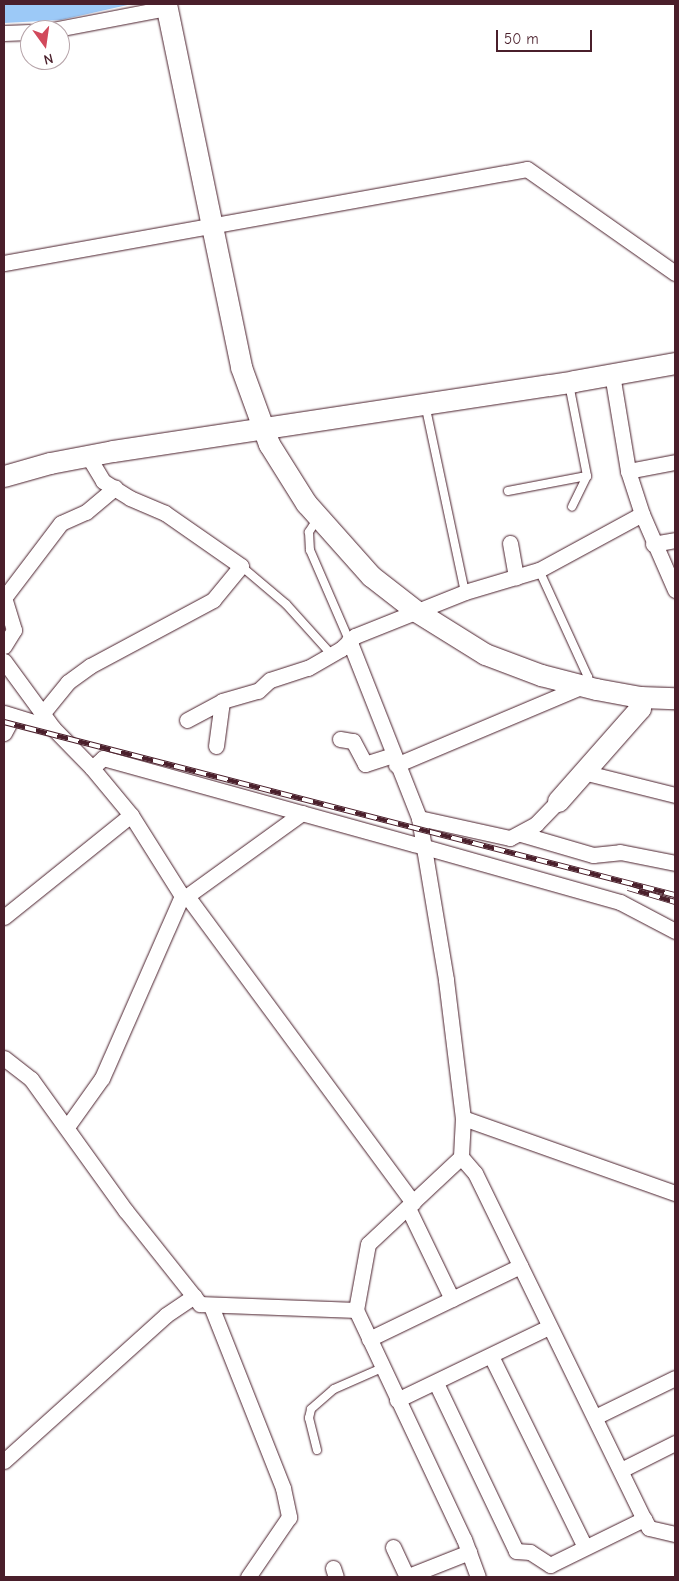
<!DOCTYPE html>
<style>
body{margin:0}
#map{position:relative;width:679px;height:1581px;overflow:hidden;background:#fff;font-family:"Comic Neue",sans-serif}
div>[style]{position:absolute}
.water>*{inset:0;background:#9cc9f7}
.roads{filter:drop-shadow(0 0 1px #4a1f2b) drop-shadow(0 0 1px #4a1f2b)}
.lane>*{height:8px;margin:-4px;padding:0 4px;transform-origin:4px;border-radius:4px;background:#fff}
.street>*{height:15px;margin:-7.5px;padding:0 7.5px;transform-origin:7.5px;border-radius:7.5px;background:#fff}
.secondary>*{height:21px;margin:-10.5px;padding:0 10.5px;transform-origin:10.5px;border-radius:10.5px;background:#fff}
.rail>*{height:5.5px;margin-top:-2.75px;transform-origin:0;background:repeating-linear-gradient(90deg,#fff 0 11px,#4a1f2b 0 22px);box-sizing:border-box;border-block:1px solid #4a1f2b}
span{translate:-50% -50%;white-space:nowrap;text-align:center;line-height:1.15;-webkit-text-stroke:4px #fff;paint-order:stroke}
.frame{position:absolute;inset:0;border:5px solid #4a1f2b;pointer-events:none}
.north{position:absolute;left:20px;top:20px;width:50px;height:50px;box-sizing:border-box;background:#fff;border:1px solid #b7a5aa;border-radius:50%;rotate:166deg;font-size:14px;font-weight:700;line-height:20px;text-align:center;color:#4a1f2b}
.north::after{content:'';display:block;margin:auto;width:18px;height:22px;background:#d1495b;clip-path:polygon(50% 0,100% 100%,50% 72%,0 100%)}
.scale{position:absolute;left:496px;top:30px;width:96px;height:22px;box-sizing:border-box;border:2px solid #4a1f2b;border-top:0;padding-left:6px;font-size:15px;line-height:18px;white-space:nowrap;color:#4a1f2b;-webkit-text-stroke:4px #fff;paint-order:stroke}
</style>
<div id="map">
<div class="water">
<div style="clip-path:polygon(4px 4px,132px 4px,61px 20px,4px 23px)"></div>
</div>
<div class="roads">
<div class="lane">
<div style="left:569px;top:384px;width:94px;rotate:78.9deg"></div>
<div style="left:587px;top:476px;width:34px;rotate:116deg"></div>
<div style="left:425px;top:404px;width:192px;rotate:78deg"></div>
<div style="left:508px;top:491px;width:80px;rotate:-10.8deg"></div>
<div style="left:318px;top:518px;width:17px;rotate:123deg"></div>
<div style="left:309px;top:532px;width:18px;rotate:87deg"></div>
<div style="left:310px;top:550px;width:98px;rotate:66.6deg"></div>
<div style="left:241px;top:566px;width:59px;rotate:40.2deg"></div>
<div style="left:286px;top:604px;width:69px;rotate:48deg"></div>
<div style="left:539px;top:570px;width:118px;rotate:65.4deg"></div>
<div style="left:588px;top:677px;width:8px;rotate:120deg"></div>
<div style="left:317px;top:1450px;width:33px;rotate:-104deg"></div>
<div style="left:309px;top:1418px;width:9px;rotate:-77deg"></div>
<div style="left:311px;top:1409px;width:30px;rotate:-41deg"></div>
<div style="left:334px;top:1389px;width:52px;rotate:-23.6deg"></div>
</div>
<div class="street">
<div style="left:52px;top:30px;width:116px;rotate:-10.9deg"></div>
<div style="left:4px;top:33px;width:26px;rotate:-2deg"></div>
<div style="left:4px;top:263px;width:531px;rotate:-10.19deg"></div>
<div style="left:527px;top:169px;width:181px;rotate:35.1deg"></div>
<div style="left:612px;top:374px;width:98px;rotate:80.6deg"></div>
<div style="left:642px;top:514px;width:83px;rotate:66.5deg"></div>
<div style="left:510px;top:543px;width:35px;rotate:80deg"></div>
<div style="left:653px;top:544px;width:22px;rotate:-10deg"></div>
<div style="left:349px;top:640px;width:191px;rotate:68.5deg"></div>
<div style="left:419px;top:818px;width:164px;rotate:80.5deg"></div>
<div style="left:446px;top:980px;width:139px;rotate:83deg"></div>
<div style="left:463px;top:1118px;width:39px;rotate:93deg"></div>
<div style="left:461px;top:1157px;width:127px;rotate:136.9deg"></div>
<div style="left:368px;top:1244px;width:67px;rotate:100.3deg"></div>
<div style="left:356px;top:1310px;width:253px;rotate:64.8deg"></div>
<div style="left:464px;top:1539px;width:40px;rotate:69.8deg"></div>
<div style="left:4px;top:646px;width:19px;rotate:-58deg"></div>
<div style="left:14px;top:630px;width:34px;rotate:-107deg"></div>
<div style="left:4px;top:598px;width:94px;rotate:-52.8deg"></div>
<div style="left:61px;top:523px;width:27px;rotate:-24deg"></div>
<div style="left:86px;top:512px;width:38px;rotate:-40deg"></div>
<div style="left:4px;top:661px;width:83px;rotate:53.8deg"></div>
<div style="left:53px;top:728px;width:56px;rotate:45.7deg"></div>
<div style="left:92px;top:768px;width:61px;rotate:50.3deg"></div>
<div style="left:131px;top:815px;width:96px;rotate:57.8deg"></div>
<div style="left:182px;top:896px;width:5px"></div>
<div style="left:187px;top:896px;width:381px;rotate:53.6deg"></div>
<div style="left:4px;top:713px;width:51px;rotate:17deg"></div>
<div style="left:42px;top:714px;width:41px;rotate:-50.9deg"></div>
<div style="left:68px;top:682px;width:27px;rotate:-36deg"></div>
<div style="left:90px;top:666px;width:140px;rotate:-28.2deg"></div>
<div style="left:213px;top:600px;width:44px;rotate:-50.5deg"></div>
<div style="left:241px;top:566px;width:93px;rotate:-145.1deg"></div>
<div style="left:165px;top:513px;width:38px;rotate:-157deg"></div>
<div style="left:130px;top:498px;width:32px;rotate:-148deg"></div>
<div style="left:103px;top:481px;width:29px;rotate:-121deg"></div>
<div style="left:187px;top:720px;width:40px;rotate:-28deg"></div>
<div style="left:222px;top:701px;width:37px;rotate:-16deg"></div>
<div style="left:258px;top:691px;width:16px;rotate:-43deg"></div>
<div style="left:270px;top:680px;width:40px;rotate:-18deg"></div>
<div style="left:308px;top:668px;width:38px;rotate:-30deg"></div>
<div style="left:341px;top:649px;width:19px;rotate:-43deg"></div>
<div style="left:355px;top:636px;width:118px;rotate:-21.8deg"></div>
<div style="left:465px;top:592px;width:77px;rotate:-16.6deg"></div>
<div style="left:539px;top:570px;width:117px;rotate:-28.5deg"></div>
<div style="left:642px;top:514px;width:45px;rotate:-108deg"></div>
<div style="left:628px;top:471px;width:48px;rotate:-10.8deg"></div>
<div style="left:4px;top:733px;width:19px;rotate:-62deg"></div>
<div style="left:340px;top:739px;width:13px;rotate:9deg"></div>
<div style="left:353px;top:741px;width:26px;rotate:62deg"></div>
<div style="left:365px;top:764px;width:29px;rotate:-18deg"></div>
<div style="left:216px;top:746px;width:45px;rotate:-82.4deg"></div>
<div style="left:396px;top:765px;width:203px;rotate:-22.9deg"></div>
<div style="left:92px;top:768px;width:15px;rotate:-42deg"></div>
<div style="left:103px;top:758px;width:323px;rotate:15.5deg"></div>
<div style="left:414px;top:844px;width:214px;rotate:15.7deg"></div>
<div style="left:620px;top:902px;width:62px;rotate:27.8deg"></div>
<div style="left:583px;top:772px;width:95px;rotate:14deg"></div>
<div style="left:419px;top:818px;width:93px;rotate:12.4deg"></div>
<div style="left:510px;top:838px;width:30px;rotate:-28deg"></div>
<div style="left:536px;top:824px;width:32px;rotate:-46deg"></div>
<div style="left:521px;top:834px;width:75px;rotate:16.3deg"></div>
<div style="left:593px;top:855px;width:27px;rotate:-6deg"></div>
<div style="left:620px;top:852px;width:56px;rotate:11.3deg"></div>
<div style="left:187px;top:896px;width:142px;rotate:-35.8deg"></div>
<div style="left:4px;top:917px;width:163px;rotate:-38.8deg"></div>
<div style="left:4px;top:1058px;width:34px;rotate:38deg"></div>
<div style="left:31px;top:1079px;width:163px;rotate:54.3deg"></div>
<div style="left:126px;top:1211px;width:119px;rotate:51.5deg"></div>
<div style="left:200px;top:1304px;width:156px;rotate:2.2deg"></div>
<div style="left:463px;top:1118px;width:225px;rotate:19.5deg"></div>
<div style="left:67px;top:1127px;width:60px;rotate:-54.5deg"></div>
<div style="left:102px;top:1078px;width:199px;rotate:-66.3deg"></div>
<div style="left:461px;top:1157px;width:21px;rotate:49deg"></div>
<div style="left:475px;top:1173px;width:385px;rotate:64deg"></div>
<div style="left:644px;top:1519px;width:10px;rotate:61deg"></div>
<div style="left:649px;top:1528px;width:27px;rotate:13deg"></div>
<div style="left:408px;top:1208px;width:101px;rotate:64.2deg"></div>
<div style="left:211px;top:1306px;width:196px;rotate:68.4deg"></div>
<div style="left:283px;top:1488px;width:30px;rotate:78deg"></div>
<div style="left:289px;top:1517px;width:73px;rotate:124.3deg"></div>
<div style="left:369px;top:1339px;width:168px;rotate:-25.8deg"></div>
<div style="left:491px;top:1356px;width:213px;rotate:63.8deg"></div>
<div style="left:436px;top:1383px;width:186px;rotate:64.5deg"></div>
<div style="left:516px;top:1551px;width:14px;rotate:4deg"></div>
<div style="left:530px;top:1552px;width:24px;rotate:33deg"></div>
<div style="left:550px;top:1565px;width:105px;rotate:-26.1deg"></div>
<div style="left:397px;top:1400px;width:169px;rotate:-25.7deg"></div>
<div style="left:595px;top:1417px;width:89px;rotate:-26deg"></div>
<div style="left:4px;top:1461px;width:218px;rotate:-42deg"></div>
<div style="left:166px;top:1315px;width:34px;rotate:-34deg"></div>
<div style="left:621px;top:1470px;width:60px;rotate:-26.6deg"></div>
<div style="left:393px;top:1547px;width:33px;rotate:65deg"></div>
<div style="left:333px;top:1568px;width:9px;rotate:72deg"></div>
<div style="left:406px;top:1577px;width:68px;rotate:-21.6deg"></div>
</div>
<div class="secondary">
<div style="left:166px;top:4px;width:371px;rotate:78.3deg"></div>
<div style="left:241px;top:367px;width:82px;rotate:70deg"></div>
<div style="left:269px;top:444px;width:70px;rotate:57.9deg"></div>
<div style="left:306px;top:503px;width:98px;rotate:48.3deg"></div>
<div style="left:371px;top:576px;width:57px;rotate:37.9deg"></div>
<div style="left:416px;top:611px;width:81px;rotate:31.9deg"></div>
<div style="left:485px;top:654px;width:60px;rotate:20.6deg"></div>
<div style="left:541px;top:675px;width:57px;rotate:14.3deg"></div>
<div style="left:596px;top:689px;width:45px;rotate:10.3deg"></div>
<div style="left:640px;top:697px;width:35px;rotate:2deg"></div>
<div style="left:4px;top:476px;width:48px;rotate:-15.8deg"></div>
<div style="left:50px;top:463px;width:64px;rotate:-10.8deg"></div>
<div style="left:113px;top:451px;width:466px;rotate:-8.6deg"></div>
<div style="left:574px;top:381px;width:103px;rotate:-10.1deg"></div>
<div style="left:558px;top:801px;width:124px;rotate:-48.6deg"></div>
<div style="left:640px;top:708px;width:11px;rotate:-90deg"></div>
</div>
</div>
<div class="rail">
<div style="left:4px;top:722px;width:693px;rotate:14.46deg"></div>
<div style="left:628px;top:888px;width:49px;rotate:16.6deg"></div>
</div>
<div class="frame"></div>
<div class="north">N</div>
<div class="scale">50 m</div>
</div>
